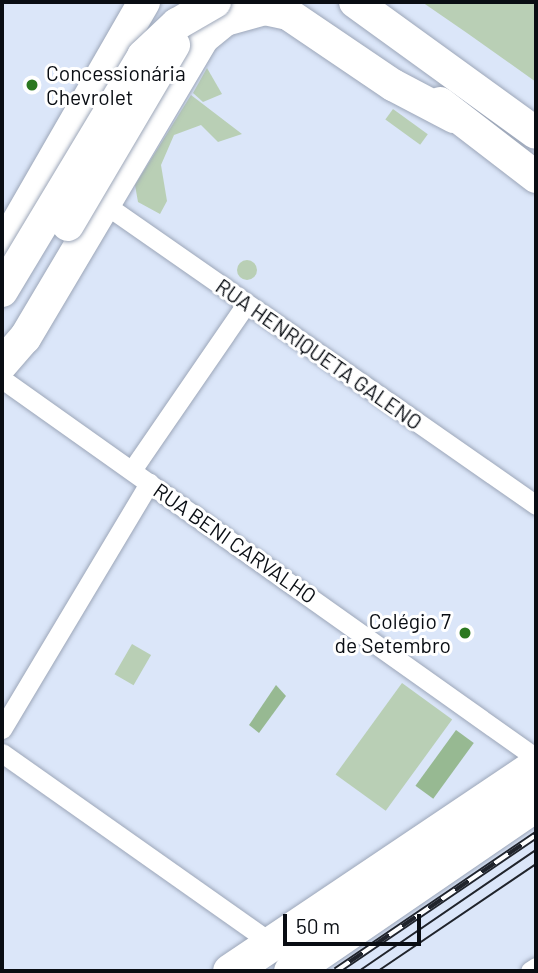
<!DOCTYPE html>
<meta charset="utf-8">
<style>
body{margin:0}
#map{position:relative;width:538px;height:973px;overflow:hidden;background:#dbe6f9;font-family:Barlow,sans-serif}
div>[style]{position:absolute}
.green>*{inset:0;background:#b9cfb5;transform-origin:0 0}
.round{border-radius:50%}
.water>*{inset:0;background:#97b992;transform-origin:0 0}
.roads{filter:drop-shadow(0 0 2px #9ca6b8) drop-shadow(0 0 2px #9ca6b8)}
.street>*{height:19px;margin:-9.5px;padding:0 9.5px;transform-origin:9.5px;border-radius:9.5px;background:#fff}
.primary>*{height:32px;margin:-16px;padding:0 16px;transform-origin:16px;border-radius:16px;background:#fff}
.highway>*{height:35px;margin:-17.5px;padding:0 17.5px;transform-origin:17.5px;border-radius:17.5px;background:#fff}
.tram>*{height:2px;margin:-1px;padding:0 1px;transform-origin:1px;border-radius:1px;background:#20242c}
.rail>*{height:8px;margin-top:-4px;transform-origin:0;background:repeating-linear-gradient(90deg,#fff 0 16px,#20242c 0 32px);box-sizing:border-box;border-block:2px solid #20242c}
.bridges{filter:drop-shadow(0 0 2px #9ca6b8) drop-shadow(0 0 2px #9ca6b8)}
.primary-bridge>*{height:32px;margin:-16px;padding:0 16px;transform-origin:16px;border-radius:16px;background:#fff}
.dots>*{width:19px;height:19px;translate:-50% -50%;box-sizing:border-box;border:4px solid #fff;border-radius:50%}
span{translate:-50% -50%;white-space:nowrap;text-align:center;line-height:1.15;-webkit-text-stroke:6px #fff;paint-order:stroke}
.poi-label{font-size:21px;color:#090d13}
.left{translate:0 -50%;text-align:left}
.right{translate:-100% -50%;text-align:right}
.street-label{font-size:21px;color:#090d13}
.frame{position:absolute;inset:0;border:4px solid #090d13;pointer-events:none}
.scale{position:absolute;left:283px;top:914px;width:138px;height:32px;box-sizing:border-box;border:4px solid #090d13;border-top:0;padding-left:9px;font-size:21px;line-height:24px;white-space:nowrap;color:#090d13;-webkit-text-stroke:5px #fff;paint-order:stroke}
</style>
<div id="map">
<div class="green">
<div style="clip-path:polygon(422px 2px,536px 2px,536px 82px,467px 33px)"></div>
<div style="clip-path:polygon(207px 68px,222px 94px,203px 102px,193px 93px)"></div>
<div style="clip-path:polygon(191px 95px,242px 134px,218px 142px,201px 125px,174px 135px,161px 165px,167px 201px,160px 214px,138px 202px,135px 185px)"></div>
<div style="left:393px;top:109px;width:43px;height:13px;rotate:36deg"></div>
<div class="round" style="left:237px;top:260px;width:20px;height:20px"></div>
<div style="left:132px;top:644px;width:22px;height:35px;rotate:30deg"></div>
<div style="left:402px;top:683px;width:62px;height:113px;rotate:36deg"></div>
</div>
<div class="water">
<div style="clip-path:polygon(276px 685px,286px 696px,259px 733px,249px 725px)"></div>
<div style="left:456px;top:730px;width:22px;height:69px;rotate:36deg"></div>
</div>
<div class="roads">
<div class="street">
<div style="left:103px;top:203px;width:528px;rotate:34.89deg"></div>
<div style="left:2px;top:379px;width:655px;rotate:35.36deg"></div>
<div style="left:132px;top:470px;width:201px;rotate:-55.5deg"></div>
<div style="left:2px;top:729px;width:287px;rotate:-59.1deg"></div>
<div style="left:2px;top:753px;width:329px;rotate:35.2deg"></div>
<div style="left:530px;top:971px;width:7px;rotate:-34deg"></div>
</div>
<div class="primary">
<div style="left:355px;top:2px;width:223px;rotate:35.9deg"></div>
<div style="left:440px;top:103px;width:121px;rotate:37.6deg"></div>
<div style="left:2px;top:249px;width:285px;rotate:-60.1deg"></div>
<div style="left:2px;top:364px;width:35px;rotate:-49deg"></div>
<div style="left:25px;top:338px;width:349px;rotate:-59.3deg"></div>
<div style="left:203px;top:38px;width:28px;rotate:-39deg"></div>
<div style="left:225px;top:20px;width:41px;rotate:-15.4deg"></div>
<div style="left:265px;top:9px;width:24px;rotate:12deg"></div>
<div style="left:288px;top:14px;width:127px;rotate:34.1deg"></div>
<div style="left:393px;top:85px;width:69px;rotate:27.7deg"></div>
</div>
<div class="highway">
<div style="left:230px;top:971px;width:369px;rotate:-33.9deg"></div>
<div style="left:291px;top:971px;width:297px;rotate:-34.4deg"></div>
</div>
</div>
<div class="tram">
<div style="left:359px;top:971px;width:214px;rotate:-34.4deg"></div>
<div style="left:378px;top:971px;width:191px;rotate:-34.1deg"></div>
</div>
<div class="rail">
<div style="left:336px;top:971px;width:242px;rotate:-34.2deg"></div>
</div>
<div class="bridges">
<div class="primary-bridge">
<div style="left:68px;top:225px;width:209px;rotate:-59.5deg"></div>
<div style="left:2px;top:291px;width:274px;rotate:-59deg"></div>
<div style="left:143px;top:56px;width:47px;rotate:-43.3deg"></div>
<div style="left:177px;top:24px;width:44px;rotate:-30.1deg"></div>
</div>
</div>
<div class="dots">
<div style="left:32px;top:85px;background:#2b7820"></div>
<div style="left:465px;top:633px;background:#2b7820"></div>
</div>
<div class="poi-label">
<span class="left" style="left:46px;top:85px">Concessionária<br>Chevrolet</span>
<span class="right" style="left:451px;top:633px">Colégio 7<br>de Setembro</span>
</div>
<div class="street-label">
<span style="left:319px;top:354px;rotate:35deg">RUA HENRIQUETA GALENO</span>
<span style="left:235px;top:543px;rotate:35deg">RUA BENI CARVALHO</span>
</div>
<div class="frame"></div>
<div class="scale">50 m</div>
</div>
